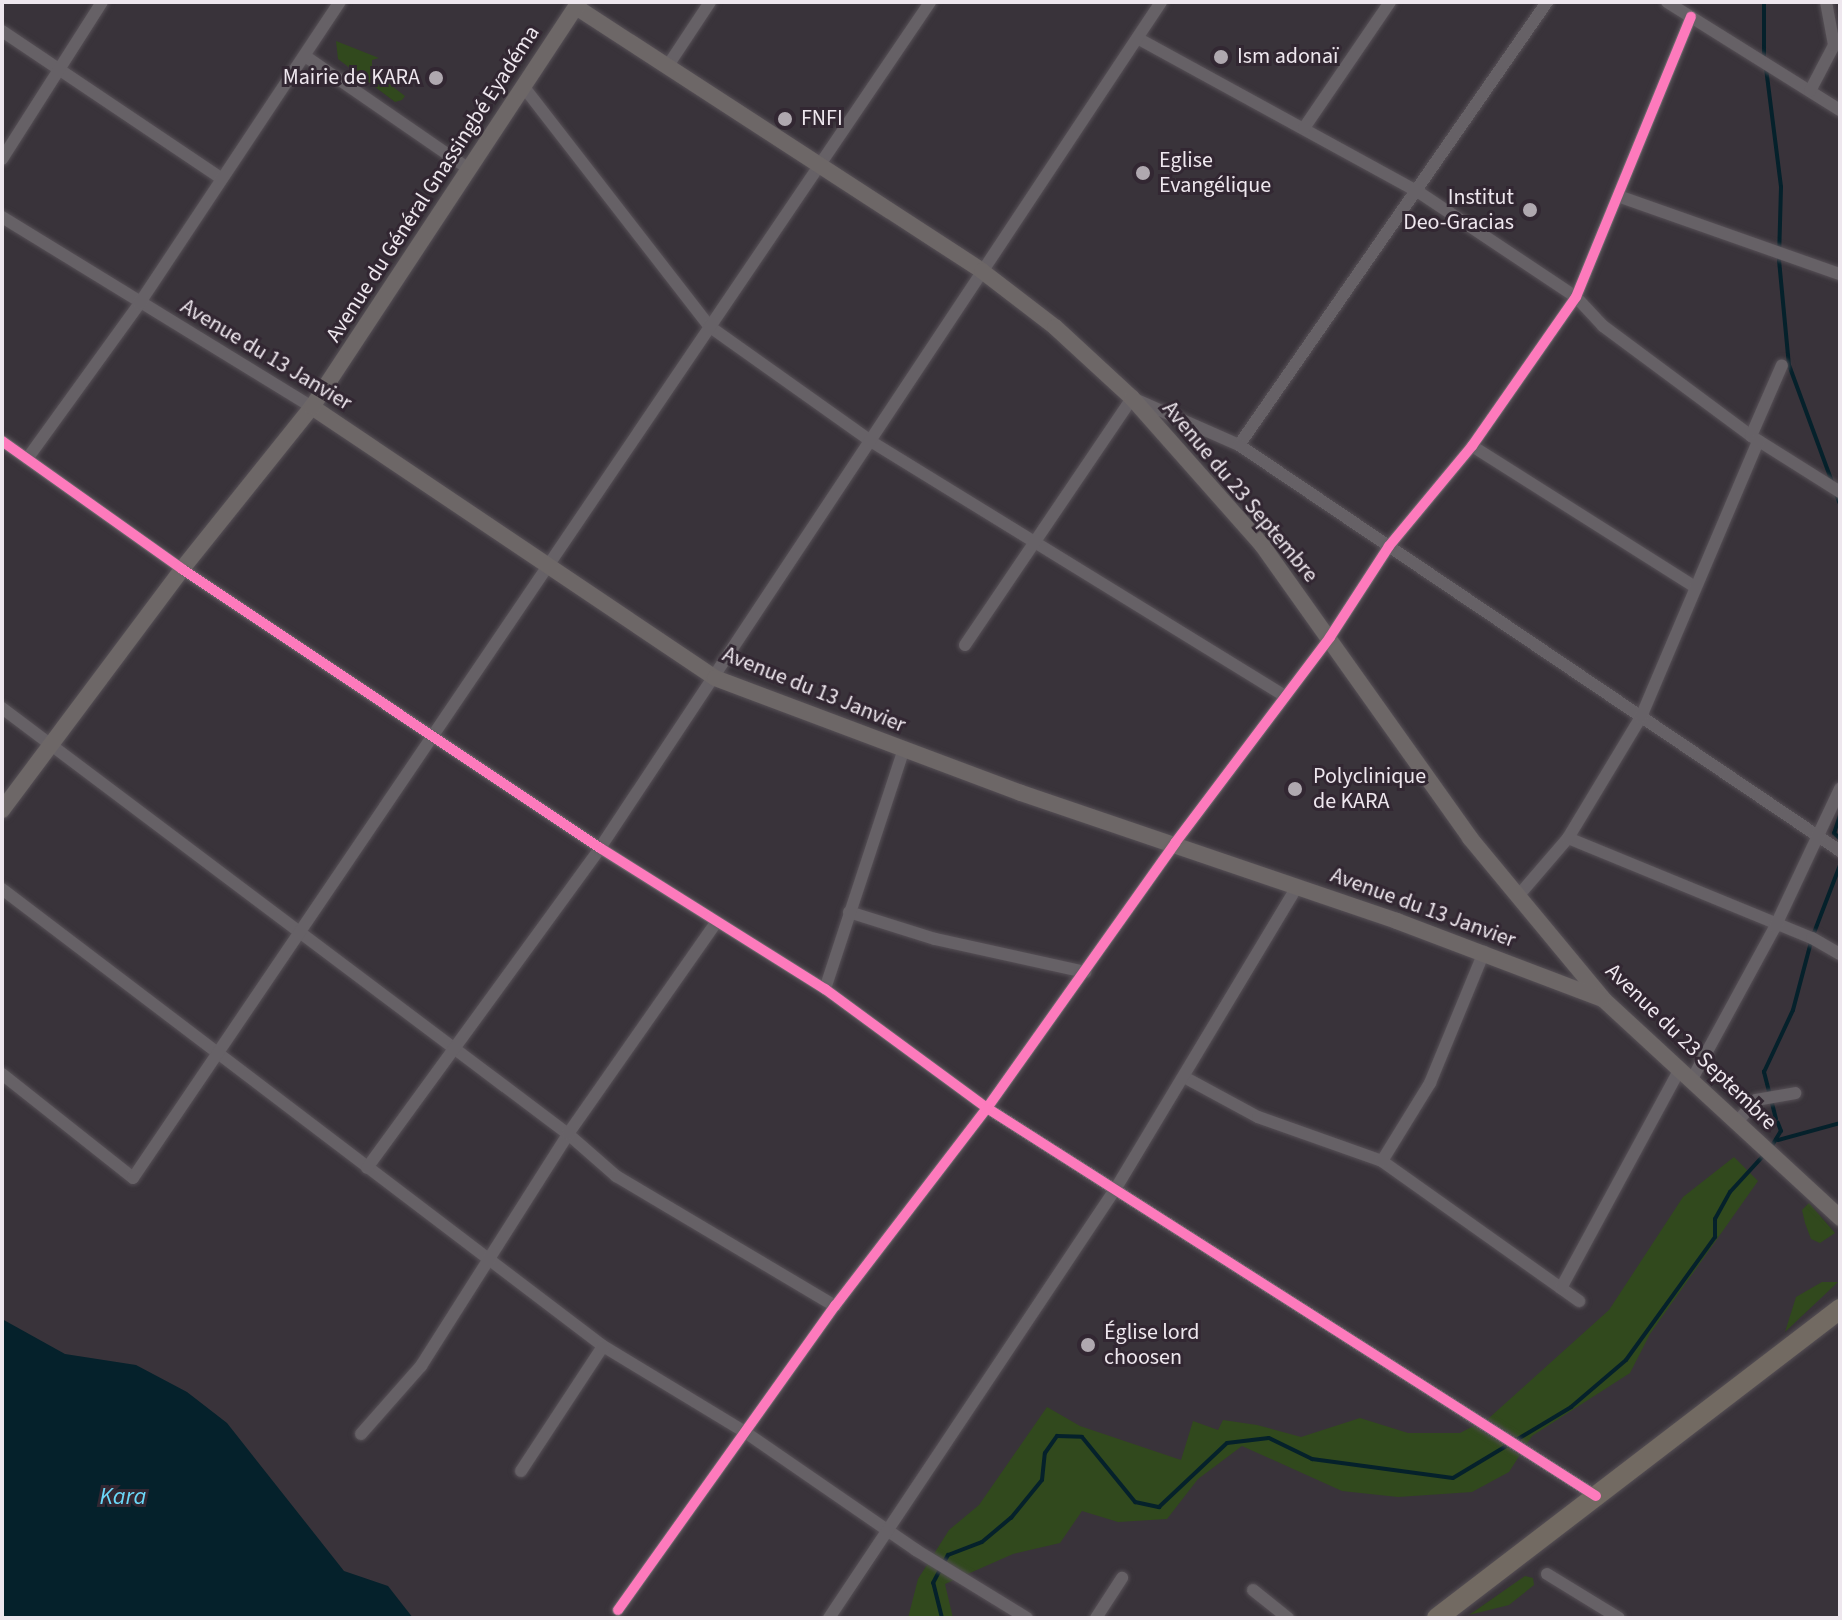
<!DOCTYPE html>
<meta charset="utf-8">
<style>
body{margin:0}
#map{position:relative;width:1842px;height:1620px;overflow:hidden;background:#39333a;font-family:"Source Sans 3",sans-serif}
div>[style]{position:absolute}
.green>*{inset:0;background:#31491d}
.water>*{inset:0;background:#05212b}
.stream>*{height:4px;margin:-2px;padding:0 2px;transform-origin:2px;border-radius:2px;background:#05212b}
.roads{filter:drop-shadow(0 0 2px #565056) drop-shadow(0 0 2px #565056)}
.minor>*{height:12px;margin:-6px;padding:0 6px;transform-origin:6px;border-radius:6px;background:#666166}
.secondary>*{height:16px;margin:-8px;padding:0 8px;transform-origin:8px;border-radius:8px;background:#6d6767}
.trunk>*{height:20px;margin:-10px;padding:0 10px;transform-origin:10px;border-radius:10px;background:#726a62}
.cycleway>*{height:10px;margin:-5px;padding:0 5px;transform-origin:5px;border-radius:5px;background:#fd7abc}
.dots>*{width:22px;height:22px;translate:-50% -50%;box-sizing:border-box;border:4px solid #322732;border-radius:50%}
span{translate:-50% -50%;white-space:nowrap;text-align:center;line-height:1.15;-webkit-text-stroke:6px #322732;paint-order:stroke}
.poi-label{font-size:22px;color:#eee7ee}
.left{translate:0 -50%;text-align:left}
.right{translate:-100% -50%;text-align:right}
.street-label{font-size:22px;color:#eee7ee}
.water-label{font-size:24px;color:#6bd8f9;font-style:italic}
.frame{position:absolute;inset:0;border:4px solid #eee7ee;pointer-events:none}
</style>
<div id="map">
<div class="green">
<div style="clip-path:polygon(336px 41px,379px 58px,372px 60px,372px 71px,405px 96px,402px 100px,395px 102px,338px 59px)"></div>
<div style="clip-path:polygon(1734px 1157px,1758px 1181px,1650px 1334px,1630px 1373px,1532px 1436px,1509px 1472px,1472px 1492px,1398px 1497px,1342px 1491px,1242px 1446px,1198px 1479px,1167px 1519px,1118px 1522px,1082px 1511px,1060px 1543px,1013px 1554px,945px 1584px,953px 1618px,908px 1618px,918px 1579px,949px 1530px,979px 1505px,1047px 1407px,1080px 1426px,1181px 1460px,1193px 1421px,1218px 1430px,1223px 1420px,1257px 1425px,1301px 1437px,1360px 1418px,1408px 1433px,1460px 1433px,1489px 1418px,1609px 1310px,1683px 1197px)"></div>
<div style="clip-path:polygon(1809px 1203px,1835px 1233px,1820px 1243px,1811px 1239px,1805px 1223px,1802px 1210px)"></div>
<div style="clip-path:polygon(1822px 1282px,1838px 1282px,1785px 1332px,1796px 1297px)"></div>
<div style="clip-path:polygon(1525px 1576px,1533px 1578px,1534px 1585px,1509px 1605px,1469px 1615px)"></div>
</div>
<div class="water">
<div style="clip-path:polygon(2px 1319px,65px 1354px,136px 1365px,187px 1392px,227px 1423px,344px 1571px,388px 1586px,413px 1618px,2px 1618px)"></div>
</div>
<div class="stream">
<div style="left:1764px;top:2px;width:57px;rotate:90deg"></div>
<div style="left:1766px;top:68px;width:120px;rotate:82.8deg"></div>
<div style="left:1781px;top:187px;width:73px;rotate:91.6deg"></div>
<div style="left:1779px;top:260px;width:105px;rotate:84.6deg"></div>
<div style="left:1789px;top:365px;width:125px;rotate:69.8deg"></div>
<div style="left:1836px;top:494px;width:11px;rotate:68deg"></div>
<div style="left:1840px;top:815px;width:19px;rotate:108deg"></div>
<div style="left:1834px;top:833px;width:8px;rotate:45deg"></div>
<div style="left:1776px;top:1119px;width:49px;rotate:-104.3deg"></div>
<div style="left:1764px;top:1072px;width:68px;rotate:-64.9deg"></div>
<div style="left:1793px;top:1010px;width:74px;rotate:-75.2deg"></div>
<div style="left:1812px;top:938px;width:78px;rotate:-69deg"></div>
<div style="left:1778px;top:1140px;width:64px;rotate:-15.3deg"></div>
<div style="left:1770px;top:1149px;width:21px;rotate:-59deg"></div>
<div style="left:1781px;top:1131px;width:9px;rotate:-111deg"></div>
<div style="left:942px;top:1618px;width:36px;rotate:-104deg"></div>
<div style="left:933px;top:1583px;width:32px;rotate:-62deg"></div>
<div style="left:948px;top:1555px;width:36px;rotate:-21deg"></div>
<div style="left:982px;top:1542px;width:38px;rotate:-40deg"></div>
<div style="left:1011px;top:1518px;width:49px;rotate:-50.8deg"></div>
<div style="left:1042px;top:1480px;width:27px;rotate:-84deg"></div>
<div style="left:1045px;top:1453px;width:21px;rotate:-55deg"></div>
<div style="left:1057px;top:1436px;width:25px;rotate:2deg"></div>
<div style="left:1082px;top:1437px;width:84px;rotate:50.8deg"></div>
<div style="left:1135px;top:1502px;width:25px;rotate:12deg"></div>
<div style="left:1159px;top:1507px;width:93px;rotate:-43.3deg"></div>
<div style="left:1227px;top:1443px;width:42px;rotate:-6.8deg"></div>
<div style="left:1269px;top:1438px;width:48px;rotate:26deg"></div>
<div style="left:1312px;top:1459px;width:142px;rotate:7.7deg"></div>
<div style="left:1453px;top:1478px;width:138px;rotate:-31deg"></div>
<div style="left:1571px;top:1407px;width:72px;rotate:-40.5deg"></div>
<div style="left:1626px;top:1360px;width:152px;rotate:-54.1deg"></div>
<div style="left:1715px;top:1237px;width:18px;rotate:-90deg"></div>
<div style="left:1715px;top:1219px;width:31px;rotate:-61deg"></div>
<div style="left:1730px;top:1192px;width:50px;rotate:-47.4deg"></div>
</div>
<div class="roads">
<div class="minor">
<div style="left:1667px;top:2px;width:204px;rotate:32deg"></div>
<div style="left:2px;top:31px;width:264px;rotate:33.9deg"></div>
<div style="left:1139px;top:39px;width:317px;rotate:28.7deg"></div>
<div style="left:1417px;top:191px;width:191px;rotate:33.7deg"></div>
<div style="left:1576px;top:297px;width:40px;rotate:47deg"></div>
<div style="left:1603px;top:326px;width:184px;rotate:36.6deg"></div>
<div style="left:1751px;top:436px;width:105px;rotate:32.2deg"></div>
<div style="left:305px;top:56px;width:199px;rotate:34.6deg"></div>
<div style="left:669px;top:64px;width:74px;rotate:-56.5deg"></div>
<div style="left:523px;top:86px;width:304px;rotate:52.2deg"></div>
<div style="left:709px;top:326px;width:200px;rotate:35.4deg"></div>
<div style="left:872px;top:442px;width:485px;rotate:31.6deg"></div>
<div style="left:1810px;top:91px;width:52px;rotate:-62.4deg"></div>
<div style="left:1834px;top:45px;width:44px;rotate:-100.5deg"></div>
<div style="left:1304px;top:128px;width:153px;rotate:-55.7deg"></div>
<div style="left:2px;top:159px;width:186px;rotate:-57.5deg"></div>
<div style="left:1618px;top:196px;width:235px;rotate:19.4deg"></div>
<div style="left:2px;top:217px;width:364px;rotate:31.5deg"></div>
<div style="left:1751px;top:436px;width:77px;rotate:-66.4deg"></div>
<div style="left:2px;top:441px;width:221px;rotate:35.4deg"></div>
<div style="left:182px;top:569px;width:503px;rotate:33.72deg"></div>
<div style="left:600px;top:848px;width:266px;rotate:32.1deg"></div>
<div style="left:825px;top:989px;width:201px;rotate:36.3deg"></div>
<div style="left:987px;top:1108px;width:722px;rotate:32.5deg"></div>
<div style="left:1239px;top:445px;width:540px;rotate:-55.19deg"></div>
<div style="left:1472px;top:446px;width:264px;rotate:32.3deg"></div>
<div style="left:27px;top:459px;width:191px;rotate:-54.1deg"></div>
<div style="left:139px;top:304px;width:363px;rotate:-56.4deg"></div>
<div style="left:965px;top:645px;width:298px;rotate:-55.9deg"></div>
<div style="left:1132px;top:398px;width:117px;rotate:23.7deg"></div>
<div style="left:1239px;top:445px;width:725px;rotate:34.04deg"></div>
<div style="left:2px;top:708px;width:708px;rotate:36.97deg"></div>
<div style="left:568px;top:1134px;width:64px;rotate:41.2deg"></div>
<div style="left:616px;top:1176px;width:255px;rotate:30.7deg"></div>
<div style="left:1568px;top:838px;width:264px;rotate:22.3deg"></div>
<div style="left:1812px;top:938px;width:32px;rotate:30deg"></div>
<div style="left:2px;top:889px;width:755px;rotate:37.25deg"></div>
<div style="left:603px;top:1346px;width:166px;rotate:31.2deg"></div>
<div style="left:745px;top:1432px;width:208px;rotate:34.6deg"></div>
<div style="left:916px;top:1550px;width:130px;rotate:31.5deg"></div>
<div style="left:1519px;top:895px;width:75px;rotate:-49.3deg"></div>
<div style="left:1568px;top:838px;width:141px;rotate:-58.9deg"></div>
<div style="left:1641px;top:717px;width:300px;rotate:-67deg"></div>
<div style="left:849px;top:912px;width:90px;rotate:17.4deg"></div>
<div style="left:935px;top:939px;width:154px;rotate:12.4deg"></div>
<div style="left:825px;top:989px;width:253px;rotate:-71.8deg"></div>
<div style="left:2px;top:1074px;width:167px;rotate:38.4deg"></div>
<div style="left:133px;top:1178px;width:1421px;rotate:-55.87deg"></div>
<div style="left:1184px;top:1077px;width:84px;rotate:28.4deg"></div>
<div style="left:1258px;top:1117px;width:132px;rotate:19.5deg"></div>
<div style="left:1382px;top:1161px;width:242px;rotate:35.4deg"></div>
<div style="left:1691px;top:1081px;width:175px;rotate:-61.4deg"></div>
<div style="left:1775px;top:927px;width:153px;rotate:-64.8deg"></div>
<div style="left:1737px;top:1122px;width:29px;rotate:-49deg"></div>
<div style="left:1756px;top:1100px;width:40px;rotate:-10deg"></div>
<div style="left:1382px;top:1161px;width:92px;rotate:-58.4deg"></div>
<div style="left:1430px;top:1083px;width:142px;rotate:-67.6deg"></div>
<div style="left:367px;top:1168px;width:396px;rotate:-53.9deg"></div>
<div style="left:600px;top:848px;width:1015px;rotate:-56.45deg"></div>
<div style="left:1561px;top:1288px;width:247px;rotate:-61.5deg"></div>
<div style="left:361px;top:1434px;width:91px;rotate:-48.6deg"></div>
<div style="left:421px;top:1366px;width:275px;rotate:-57.6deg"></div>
<div style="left:568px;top:1134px;width:258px;rotate:-55deg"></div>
<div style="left:521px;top:1471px;width:149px;rotate:-56.7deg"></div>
<div style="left:1547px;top:1574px;width:84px;rotate:31.4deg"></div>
<div style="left:1253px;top:1590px;width:45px;rotate:38.7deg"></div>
<div style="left:618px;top:1610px;width:374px;rotate:-54.5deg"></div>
<div style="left:835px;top:1306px;width:250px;rotate:-52.5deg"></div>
<div style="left:987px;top:1108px;width:325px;rotate:-54.6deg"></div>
<div style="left:1175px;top:843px;width:258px;rotate:-53deg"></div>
<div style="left:1330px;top:637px;width:108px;rotate:-57deg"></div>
<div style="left:1389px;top:546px;width:130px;rotate:-50.3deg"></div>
<div style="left:1472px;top:446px;width:182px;rotate:-55.1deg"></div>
<div style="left:1576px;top:297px;width:303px;rotate:-67.7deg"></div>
<div style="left:829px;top:1618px;width:517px;rotate:-56.28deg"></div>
<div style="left:1116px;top:1188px;width:351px;rotate:-59deg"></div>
<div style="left:1096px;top:1618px;width:48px;rotate:-57deg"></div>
</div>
<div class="secondary">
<div style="left:576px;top:7px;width:484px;rotate:33deg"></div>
<div style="left:982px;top:271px;width:92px;rotate:37.5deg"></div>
<div style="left:1055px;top:327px;width:105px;rotate:42.7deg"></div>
<div style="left:1132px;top:398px;width:196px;rotate:48.5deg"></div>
<div style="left:1262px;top:545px;width:359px;rotate:54.6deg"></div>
<div style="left:1470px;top:838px;width:209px;rotate:50.4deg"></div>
<div style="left:1603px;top:999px;width:323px;rotate:42.7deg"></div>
<div style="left:312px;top:407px;width:486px;rotate:33.9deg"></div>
<div style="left:715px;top:678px;width:327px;rotate:20.6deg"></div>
<div style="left:1021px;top:793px;width:397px;rotate:18.8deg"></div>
<div style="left:1397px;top:921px;width:219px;rotate:20.8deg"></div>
<div style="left:2px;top:810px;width:301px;rotate:-53.2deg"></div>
<div style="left:182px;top:569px;width:208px;rotate:-51.3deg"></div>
<div style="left:312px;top:407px;width:485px;rotate:-56.6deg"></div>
</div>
<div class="trunk">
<div style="left:1437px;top:1618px;width:508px;rotate:-37.48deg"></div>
</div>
</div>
<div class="cycleway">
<div style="left:2px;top:441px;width:221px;rotate:35.4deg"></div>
<div style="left:182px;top:569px;width:503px;rotate:33.72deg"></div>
<div style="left:600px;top:848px;width:266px;rotate:32.1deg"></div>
<div style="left:825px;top:989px;width:201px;rotate:36.3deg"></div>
<div style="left:987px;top:1108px;width:722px;rotate:32.5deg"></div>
<div style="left:618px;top:1610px;width:374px;rotate:-54.5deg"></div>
<div style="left:835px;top:1306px;width:250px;rotate:-52.5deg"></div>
<div style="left:987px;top:1108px;width:325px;rotate:-54.6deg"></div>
<div style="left:1175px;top:843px;width:258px;rotate:-53deg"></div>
<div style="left:1330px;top:637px;width:108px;rotate:-57deg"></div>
<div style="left:1389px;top:546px;width:130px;rotate:-50.3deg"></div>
<div style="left:1472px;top:446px;width:182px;rotate:-55.1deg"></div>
<div style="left:1576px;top:297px;width:303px;rotate:-67.7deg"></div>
</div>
<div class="dots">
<div style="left:1221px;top:57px;background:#afa8af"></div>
<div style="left:436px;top:78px;background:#afa8af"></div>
<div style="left:785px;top:119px;background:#afa8af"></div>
<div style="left:1143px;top:173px;background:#afa8af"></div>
<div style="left:1530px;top:210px;background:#afa8af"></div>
<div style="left:1295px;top:789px;background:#afa8af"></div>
<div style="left:1088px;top:1345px;background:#afa8af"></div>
</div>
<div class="poi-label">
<span class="left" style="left:1237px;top:57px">Ism adonaï</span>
<span class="right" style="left:420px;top:78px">Mairie de KARA</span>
<span class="left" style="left:801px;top:119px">FNFI</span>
<span class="left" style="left:1159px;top:173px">Eglise<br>Evangélique</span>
<span class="right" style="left:1514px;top:210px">Institut<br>Deo-Gracias</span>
<span class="left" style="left:1313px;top:789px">Polyclinique<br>de KARA</span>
<span class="left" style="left:1104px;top:1345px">Église lord<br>choosen</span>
</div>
<div class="street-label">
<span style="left:433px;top:184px;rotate:-57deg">Avenue du Général Gnassingbé Eyadéma</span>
<span style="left:266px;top:355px;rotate:31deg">Avenue du 13 Janvier</span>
<span style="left:1240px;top:492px;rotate:50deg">Avenue du 23 Septembre</span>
<span style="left:814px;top:690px;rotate:22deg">Avenue du 13 Janvier</span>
<span style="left:1423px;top:908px;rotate:20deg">Avenue du 13 Janvier</span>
<span style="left:1691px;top:1047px;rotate:44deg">Avenue du 23 Septembre</span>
</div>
<div class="water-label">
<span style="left:123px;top:1497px">Kara</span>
</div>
<div class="frame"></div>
</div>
